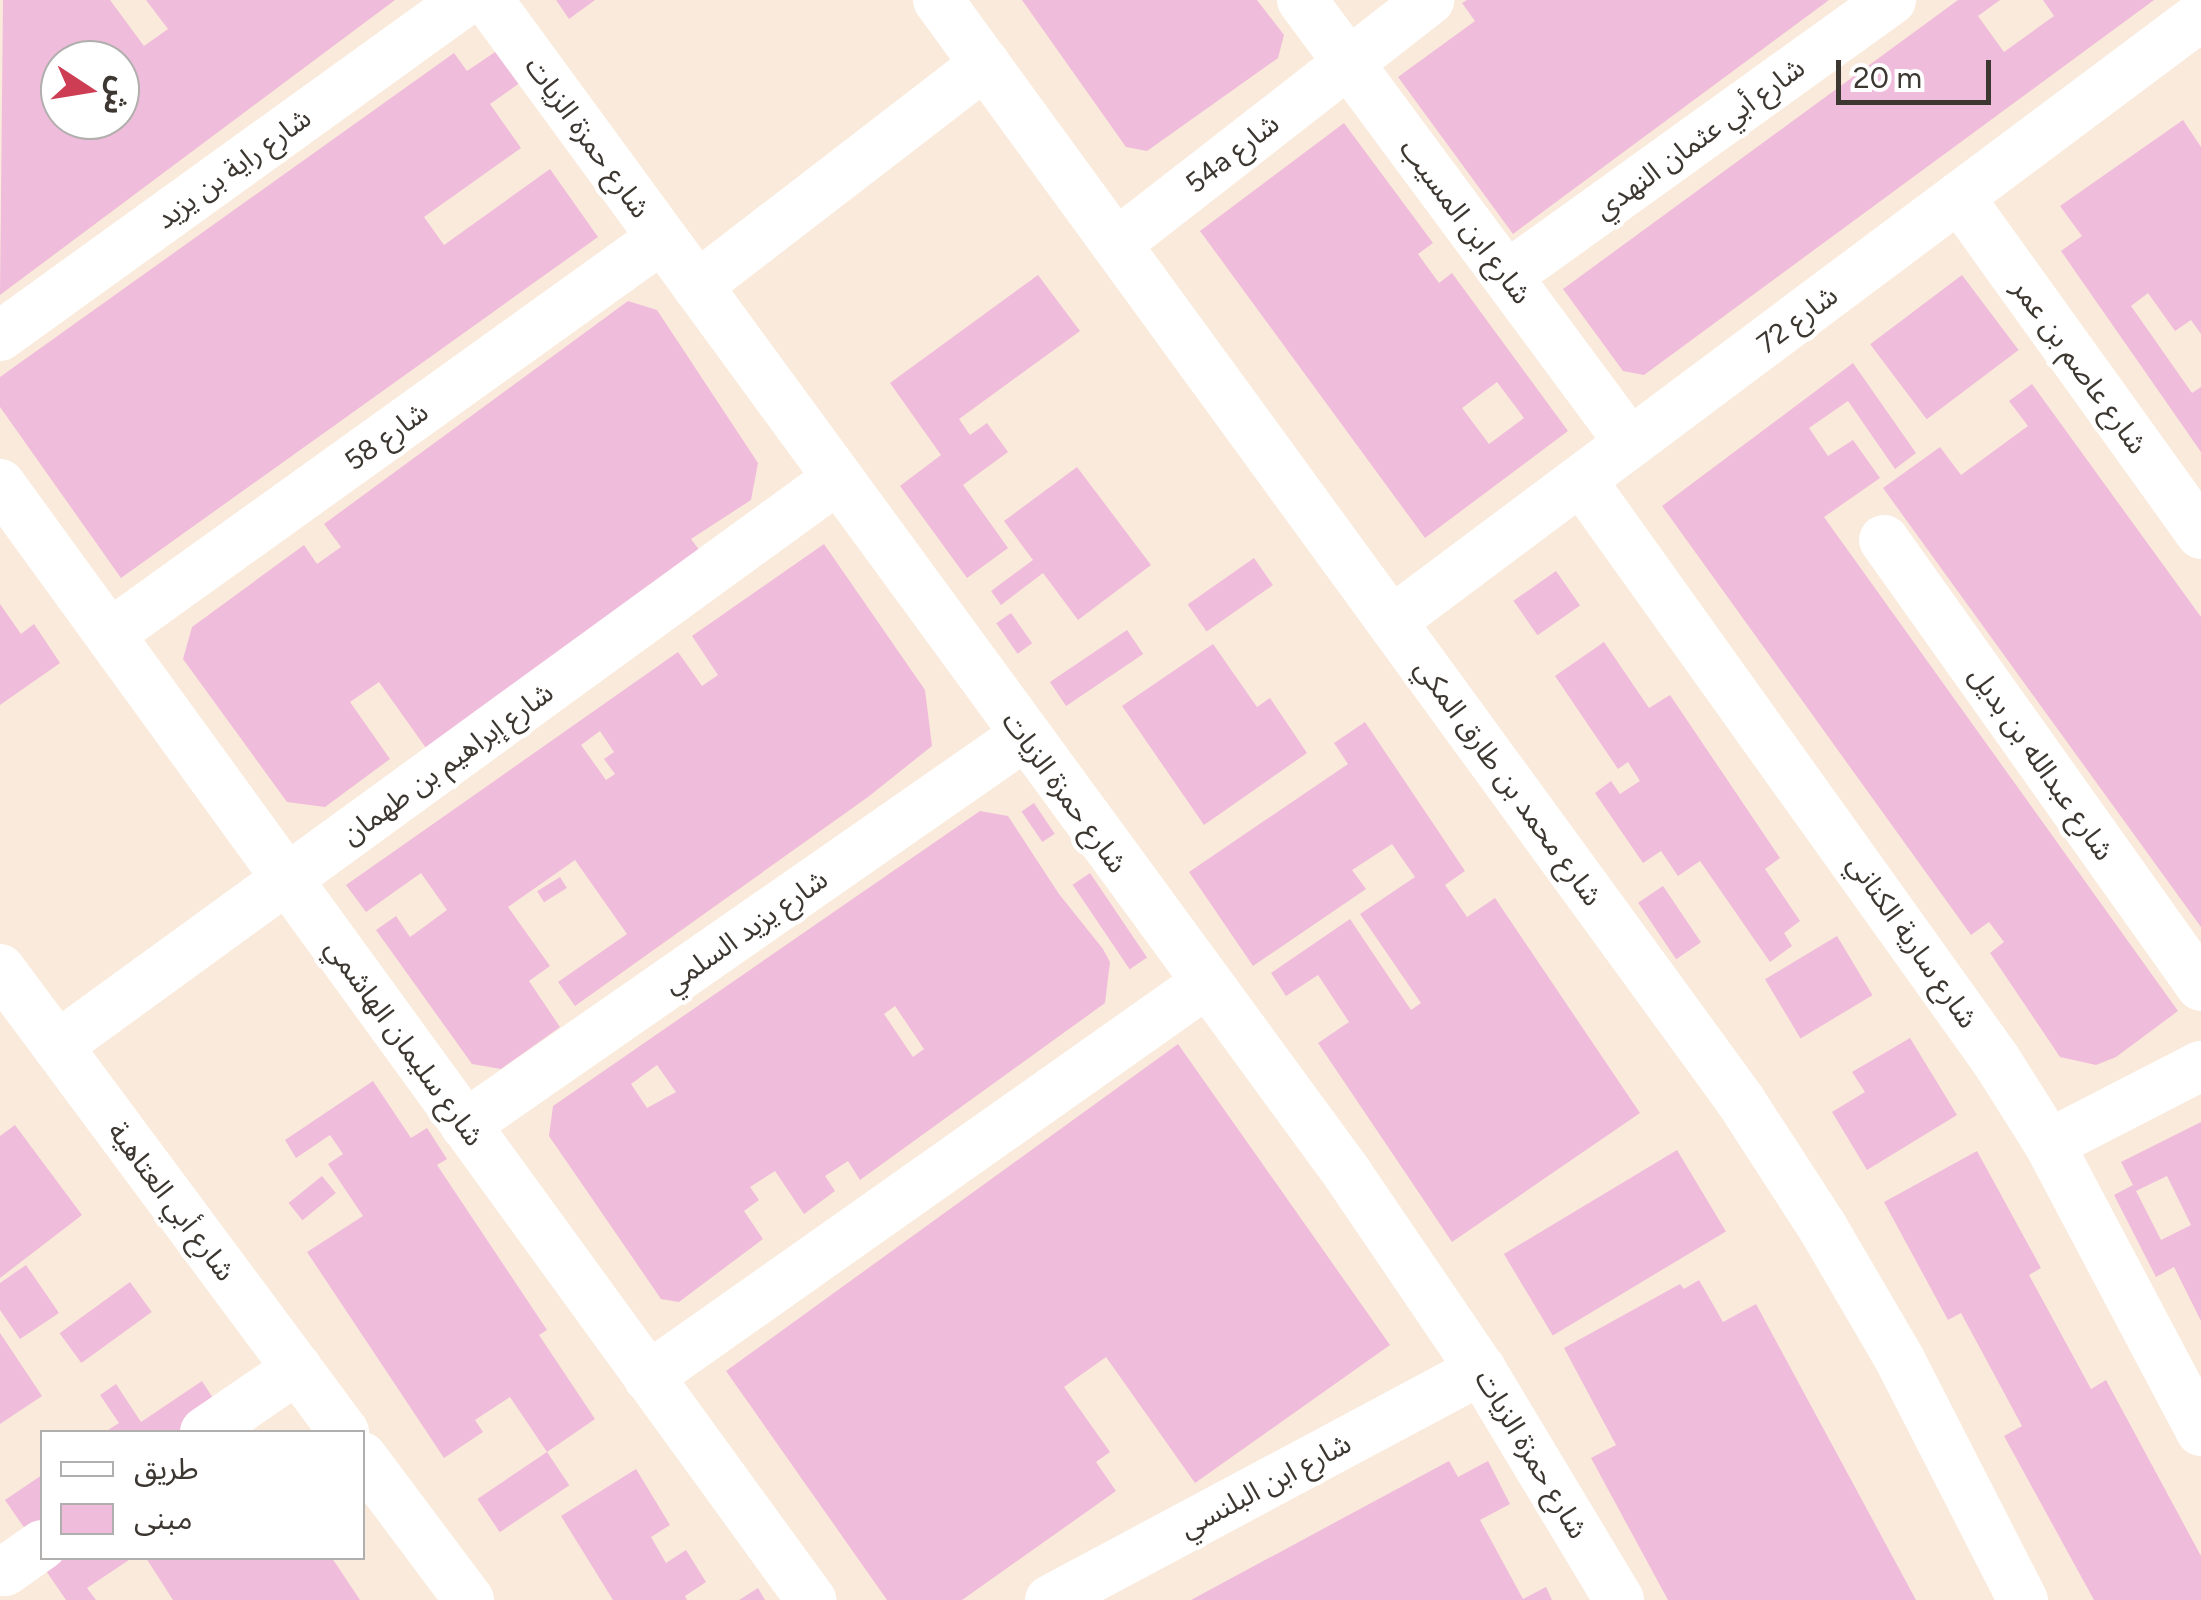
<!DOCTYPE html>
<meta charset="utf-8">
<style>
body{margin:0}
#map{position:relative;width:2201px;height:1600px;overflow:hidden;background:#faeadb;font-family:Figtree,"Noto Sans Arabic",sans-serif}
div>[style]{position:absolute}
.building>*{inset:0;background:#f0bcdb;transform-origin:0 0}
.street>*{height:50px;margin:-25px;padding:0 25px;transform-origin:25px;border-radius:25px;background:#fff}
span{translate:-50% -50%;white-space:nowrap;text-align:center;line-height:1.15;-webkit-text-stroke:9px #fff;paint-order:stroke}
.street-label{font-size:28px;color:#3d3731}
.legend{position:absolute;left:40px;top:1430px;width:325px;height:130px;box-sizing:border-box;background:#fff;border:2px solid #b1afad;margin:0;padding:12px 18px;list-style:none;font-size:30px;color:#3d3731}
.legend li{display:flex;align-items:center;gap:20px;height:50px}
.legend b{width:50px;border:2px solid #b1afad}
.north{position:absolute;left:40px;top:40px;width:100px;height:100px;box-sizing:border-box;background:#fff;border:2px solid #b1afad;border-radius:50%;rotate:102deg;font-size:28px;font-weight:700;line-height:40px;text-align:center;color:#3d3731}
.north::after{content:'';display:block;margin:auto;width:35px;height:45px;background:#cd3d53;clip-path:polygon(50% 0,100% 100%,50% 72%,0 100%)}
.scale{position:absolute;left:1836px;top:60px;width:155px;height:45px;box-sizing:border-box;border:5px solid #3d3731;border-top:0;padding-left:12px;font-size:30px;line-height:35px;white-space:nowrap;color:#3d3731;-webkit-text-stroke:8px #fff;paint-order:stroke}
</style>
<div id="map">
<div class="building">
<div style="clip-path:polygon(evenodd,3px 0,110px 0,144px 46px,168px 29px,146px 0,395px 0,0 295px,3px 0,60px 60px,120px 60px,120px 120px,60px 120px,60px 60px)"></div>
<div style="clip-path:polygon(556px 0,595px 0,569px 19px)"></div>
<div style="clip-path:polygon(1022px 0,1257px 0,1284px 35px,1278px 58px,1147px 151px,1126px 147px)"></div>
<div style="clip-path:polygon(1467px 0,1829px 0,1513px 234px,1398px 77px,1475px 21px,1462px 3px)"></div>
<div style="clip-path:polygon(1958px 0,2000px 0,1978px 16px,2004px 52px,2054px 16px,2043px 0,2154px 0,1644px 375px,1623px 371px,1563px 289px)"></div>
<div style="clip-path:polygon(504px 46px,527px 78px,490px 104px,521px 148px,424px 217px,444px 245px,550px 169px,598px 237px,121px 578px,0 407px,0 377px,454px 53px,467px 71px)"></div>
<div style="clip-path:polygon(2183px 120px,2201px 147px,2201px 334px,2191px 320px,2175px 331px,2148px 293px,2131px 306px,2192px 393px,2201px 387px,2201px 452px,2061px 251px,2082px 236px,2060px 206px)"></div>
<div style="clip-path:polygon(evenodd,1344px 123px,1433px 243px,1418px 254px,1439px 283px,1452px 273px,1568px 431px,1425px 538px,1200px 231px,1344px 123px,1497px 382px,1524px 418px,1489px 444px,1462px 408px,1497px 382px)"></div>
<div style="clip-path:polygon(1038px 275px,1080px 331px,959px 419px,970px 435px,987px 423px,1008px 452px,963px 485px,1008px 548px,967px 578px,900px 486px,941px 455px,890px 383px)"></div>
<div style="left:1962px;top:275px;width:94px;height:115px;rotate:53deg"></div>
<div style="clip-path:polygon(628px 301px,657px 310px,758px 463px,751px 500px,691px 539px,700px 551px,426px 748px,379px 682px,350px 702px,390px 759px,325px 807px,287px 802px,183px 659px,192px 627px,304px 545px,317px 564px,341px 547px,324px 524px)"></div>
<div style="clip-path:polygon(1853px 363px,1916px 453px,1895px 469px,1848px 401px,1809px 428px,1828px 456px,1853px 440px,1880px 478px,1824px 517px,2178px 1011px,2116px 1057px,2096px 1065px,2060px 1057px,1990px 953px,2004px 942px,1989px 922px,1971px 935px,1662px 506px)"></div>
<div style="clip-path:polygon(2032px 384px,2201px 617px,2201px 927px,1883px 488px,1940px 447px,1961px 475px,2028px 426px,2009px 401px)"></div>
<div style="clip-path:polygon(1077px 467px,1151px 565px,1078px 620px,1043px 573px,1001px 605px,991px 591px,1033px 560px,1004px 521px)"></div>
<div style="clip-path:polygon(evenodd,824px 544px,925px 690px,932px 746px,868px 797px,575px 1006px,558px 982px,627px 934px,575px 860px,508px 907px,550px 966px,529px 981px,560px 1027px,501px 1069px,472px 1064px,376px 930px,396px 916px,410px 937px,447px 910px,421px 873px,366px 912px,346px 885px,678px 652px,702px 686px,718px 675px,692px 636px,824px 544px,600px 731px,614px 752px,604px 759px,615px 774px,606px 780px,581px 745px,600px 731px)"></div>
<div style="left:1254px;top:558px;width:33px;height:81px;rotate:55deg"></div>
<div style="left:1556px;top:571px;width:42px;height:52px;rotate:55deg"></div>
<div style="clip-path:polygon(0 604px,21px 634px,34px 624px,60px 663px,0 705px)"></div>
<div style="left:1011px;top:613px;width:37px;height:18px;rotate:55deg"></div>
<div style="left:1127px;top:630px;width:29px;height:93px;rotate:56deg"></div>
<div style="clip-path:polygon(1604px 642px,1649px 708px,1670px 695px,1780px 858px,1765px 869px,1800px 921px,1784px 933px,1792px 946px,1770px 962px,1700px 861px,1678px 876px,1661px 851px,1643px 863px,1595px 793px,1611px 781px,1620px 794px,1640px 781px,1628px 762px,1618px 769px,1555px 676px)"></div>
<div style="clip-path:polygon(1213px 644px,1257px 707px,1270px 698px,1307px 753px,1204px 825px,1122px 706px)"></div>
<div style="clip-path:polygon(1365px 722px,1465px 871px,1445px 885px,1467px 917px,1495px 898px,1640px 1113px,1452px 1242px,1318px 1043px,1349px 1022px,1318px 975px,1286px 996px,1271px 973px,1350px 919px,1411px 1010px,1421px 1003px,1360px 914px,1415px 877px,1392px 844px,1352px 870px,1366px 889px,1253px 966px,1189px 872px,1348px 764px,1334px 743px)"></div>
<div style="left:1034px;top:803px;width:37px;height:15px;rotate:56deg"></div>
<div style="clip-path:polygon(evenodd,980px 811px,1008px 816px,1059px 894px,1103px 949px,1110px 962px,1105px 1003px,860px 1180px,848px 1161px,825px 1176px,835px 1191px,804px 1214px,775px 1171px,750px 1187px,759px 1200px,744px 1211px,763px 1239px,679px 1302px,661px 1299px,549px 1136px,553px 1106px,980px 811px,895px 1006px,924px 1049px,913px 1057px,884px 1014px,895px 1006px,980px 811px,657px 1065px,676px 1092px,647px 1108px,631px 1084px,657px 1065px)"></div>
<div style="left:1090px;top:873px;width:102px;height:21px;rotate:56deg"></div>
<div style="left:560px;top:877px;width:13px;height:27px;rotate:58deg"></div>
<div style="left:1663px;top:886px;width:68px;height:30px;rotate:56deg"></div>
<div style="left:1837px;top:936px;width:69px;height:84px;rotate:59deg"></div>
<div style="clip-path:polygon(1910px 1038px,1957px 1115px,1867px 1170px,1832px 1112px,1865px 1092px,1852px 1072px)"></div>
<div style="clip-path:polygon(1178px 1044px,1390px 1345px,1195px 1483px,1106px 1357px,1064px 1387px,1110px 1452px,1096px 1462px,1116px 1491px,962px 1600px,887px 1600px,726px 1371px)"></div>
<div style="clip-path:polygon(373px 1081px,411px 1138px,427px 1128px,447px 1159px,437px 1165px,547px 1330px,539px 1335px,595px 1419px,547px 1452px,510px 1397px,475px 1420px,483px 1432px,444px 1458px,307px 1252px,363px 1216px,328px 1164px,343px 1154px,330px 1135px,296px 1158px,285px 1140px)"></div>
<div style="clip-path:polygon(evenodd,2201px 1122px,2201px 1321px,2174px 1267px,2156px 1277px,2114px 1195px,2133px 1185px,2121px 1162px,2201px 1122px,2167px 1176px,2191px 1225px,2161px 1240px,2136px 1191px,2167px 1176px)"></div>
<div style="clip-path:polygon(15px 1125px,82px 1215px,0 1278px,0 1136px)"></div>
<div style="left:1677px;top:1150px;width:95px;height:202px;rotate:59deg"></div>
<div style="clip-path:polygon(1977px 1151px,2041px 1268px,2029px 1275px,2091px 1389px,2106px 1380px,2201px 1556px,2201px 1600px,2094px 1600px,2004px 1436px,2022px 1426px,1961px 1313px,1948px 1320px,1884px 1202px)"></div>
<div style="left:322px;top:1176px;width:22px;height:43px;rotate:51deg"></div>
<div style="clip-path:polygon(26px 1265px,59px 1313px,20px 1339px,0 1310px,0 1283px)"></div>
<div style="clip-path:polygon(1699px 1280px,1723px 1322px,1756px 1304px,1916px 1600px,1668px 1600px,1591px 1458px,1616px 1445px,1564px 1348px,1680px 1284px,1684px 1289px)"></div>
<div style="left:130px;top:1282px;width:37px;height:87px;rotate:54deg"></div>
<div style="clip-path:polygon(0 1333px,42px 1396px,0 1424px)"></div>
<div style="clip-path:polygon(202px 1381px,220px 1409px,185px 1432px,105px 1432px,119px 1423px,100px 1395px,116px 1384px,141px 1422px)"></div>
<div style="left:547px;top:1452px;width:40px;height:84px;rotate:56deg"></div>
<div style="clip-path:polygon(1449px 1461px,1458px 1477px,1488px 1461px,1510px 1504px,1480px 1520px,1523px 1599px,1546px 1587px,1552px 1600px,1191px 1600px)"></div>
<div style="clip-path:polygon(636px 1469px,670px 1525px,651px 1537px,666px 1563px,686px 1550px,706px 1582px,685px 1596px,687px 1600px,613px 1600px,561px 1516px)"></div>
<div style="clip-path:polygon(42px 1475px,42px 1528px,30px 1536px,5px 1500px)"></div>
<div style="clip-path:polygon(54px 1558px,132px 1558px,87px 1588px,96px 1600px,66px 1600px,42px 1565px)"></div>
<div style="clip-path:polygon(146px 1558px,332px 1558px,360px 1600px,173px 1600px)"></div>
<div style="clip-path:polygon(758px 1588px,765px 1600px,739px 1600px)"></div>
</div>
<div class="street">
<div style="left:488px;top:0;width:1454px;rotate:53.78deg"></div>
<div style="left:1347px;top:1173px;width:238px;rotate:55.8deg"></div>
<div style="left:1481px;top:1370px;width:268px;rotate:59deg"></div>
<div style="left:938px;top:0;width:1361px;rotate:53.9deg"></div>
<div style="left:1740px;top:1100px;width:153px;rotate:57deg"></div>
<div style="left:1823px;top:1228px;width:153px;rotate:59.7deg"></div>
<div style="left:1900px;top:1360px;width:270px;rotate:62.9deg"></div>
<div style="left:1302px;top:0;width:551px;rotate:53.48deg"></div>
<div style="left:1959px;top:197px;width:415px;rotate:54.3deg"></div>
<div style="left:1116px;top:244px;width:397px;rotate:-37.9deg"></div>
<div style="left:1507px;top:276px;width:473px;rotate:-35.7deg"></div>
<div style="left:697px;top:286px;width:364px;rotate:-37.6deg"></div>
<div style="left:0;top:336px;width:575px;rotate:-35.79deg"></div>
<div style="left:1581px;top:480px;width:713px;rotate:54.42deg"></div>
<div style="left:1996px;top:1060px;width:99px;rotate:57.8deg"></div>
<div style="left:2049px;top:1144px;width:325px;rotate:62.1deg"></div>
<div style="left:0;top:484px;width:1380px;rotate:53.99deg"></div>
<div style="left:1884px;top:540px;width:547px;rotate:54.6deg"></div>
<div style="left:1392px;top:621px;width:1010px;rotate:-36.79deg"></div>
<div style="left:110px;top:634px;width:679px;rotate:-35.66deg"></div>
<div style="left:0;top:969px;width:577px;rotate:53.39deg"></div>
<div style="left:57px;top:1046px;width:964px;rotate:-36.01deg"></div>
<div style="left:465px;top:1125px;width:681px;rotate:-34.83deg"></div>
<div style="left:2049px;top:1144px;width:171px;rotate:-27.2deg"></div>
<div style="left:648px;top:1377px;width:682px;rotate:-35.21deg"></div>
<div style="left:205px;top:1432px;width:112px;rotate:-34.4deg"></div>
<div style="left:362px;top:1457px;width:179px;rotate:53.2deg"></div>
<div style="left:5px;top:1571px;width:45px;rotate:-35.1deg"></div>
<div style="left:1050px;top:1600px;width:489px;rotate:-28.1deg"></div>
</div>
<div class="street-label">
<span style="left:588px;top:137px;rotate:54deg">شارع حمزة الزيات</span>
<span style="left:1699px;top:138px;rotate:-36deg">شارع أبي عثمان النهدي</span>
<span style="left:1232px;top:153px;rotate:-38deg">54a شارع</span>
<span style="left:233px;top:168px;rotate:-36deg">شارع راية بن يزيد</span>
<span style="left:1466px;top:221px;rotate:53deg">شارع ابن المسيب</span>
<span style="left:1797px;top:319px;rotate:-37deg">شارع 72</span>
<span style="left:2080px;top:366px;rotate:54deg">شارع عاصم بن عمر</span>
<span style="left:386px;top:436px;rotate:-36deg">شارع 58</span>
<span style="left:447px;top:763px;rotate:-36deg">شارع إبراهيم بن طهمان</span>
<span style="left:2042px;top:763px;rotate:55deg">شارع عبدالله بن بديل</span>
<span style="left:1509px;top:782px;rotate:54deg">شارع محمد بن طارق المكي</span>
<span style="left:1065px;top:792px;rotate:54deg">شارع حمزة الزيات</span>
<span style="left:745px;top:931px;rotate:-35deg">شارع يزيد السلمي</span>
<span style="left:1913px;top:941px;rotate:55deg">شارع سارية الكناني</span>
<span style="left:405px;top:1042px;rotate:54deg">شارع سليمان الهاشمي</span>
<span style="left:172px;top:1201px;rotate:53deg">شارع أبي العتاهية</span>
<span style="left:1532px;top:1454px;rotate:59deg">شارع حمزة الزيات</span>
<span style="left:1265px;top:1485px;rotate:-28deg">شارع ابن البلنسي</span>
</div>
<ul class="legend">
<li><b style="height:12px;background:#fff"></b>طريق</li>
<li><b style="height:28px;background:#f0bcdb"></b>مبنى</li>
</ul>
<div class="north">ش</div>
<div class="scale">20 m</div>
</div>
